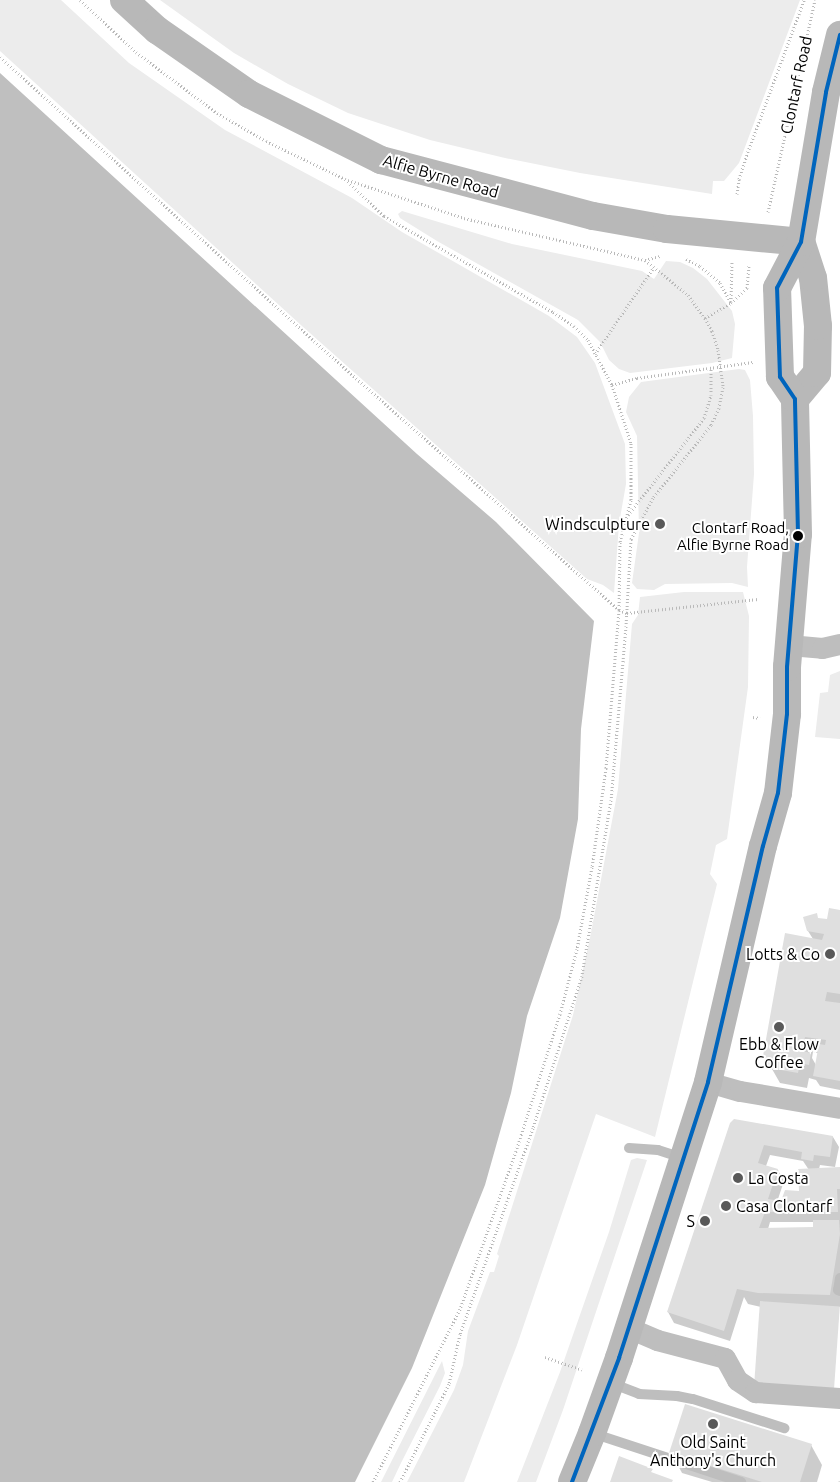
<!DOCTYPE html>
<style>
body{margin:0}
#map{position:relative;width:840px;height:1482px;overflow:hidden;background:#fff;font-family:Ubuntu,sans-serif}
div>[style]{position:absolute}
.green>*{inset:0;background:#ececec}
.water>*{inset:0;background:#bfbfbf}
.shadow>*{inset:0;background:#0003}
.building>*{inset:0;background:#dfdfdf;transform-origin:0 0}
.path>*{height:3px;margin-top:-1.5px;transform-origin:0;background:repeating-linear-gradient(90deg,#b9b9b9 0 1px,transparent 0 3.5px)}
.service>*{height:10px;margin:-5px;padding:0 5px;transform-origin:5px;border-radius:5px;background:#bebebe}
.minor>*{height:21px;margin:-10.5px;padding:0 10.5px;transform-origin:10.5px;border-radius:10.5px;background:#bebebe}
.secondary>*{height:28px;margin:-14px;padding:0 14px;transform-origin:14px;border-radius:14px;background:#b8b8b8}
.bus-1>*{height:4px;margin:-2px;padding:0 2px;transform-origin:2px;border-radius:2px;background:#0065bd}
.dots>*{width:14px;height:14px;translate:-50% -50%;box-sizing:border-box;border:2px solid #fff;border-radius:50%}
span{translate:-50% -50%;white-space:nowrap;text-align:center;line-height:1.15;-webkit-text-stroke:4px #fff;paint-order:stroke}
.bus-label{font-size:15px;color:#000}
.right{translate:-100% -50%;text-align:right}
.street-label{font-size:16px;color:#000}
.poi-label{font-size:16px;color:#000}
.left{translate:0 -50%;text-align:left}
</style>
<div id="map">
<div class="green">
<div style="clip-path:polygon(0 0,61px 0,129px 63px,225px 130px,352px 198px,402px 232px,549px 316px,577px 337px,595px 363px,625px 444px,626px 484px,619px 524px,614px 593px,603px 585px,587px 579px,302px 326px,0 51px)"></div>
<div style="clip-path:polygon(160px 0,800px 0,739px 163px,724px 181px,713px 181px,712px 194px,580px 173px,505px 158px,430px 140px,348px 113px,288px 84px,234px 53px)"></div>
<div style="clip-path:polygon(402px 211px,512px 244px,642px 271px,654px 279px,666px 261px,680px 262px,693px 268px,707px 279px,732px 311px,735px 324px,732px 358px,712px 363px,630px 373px,619px 369px,609px 360px,600px 342px,578px 320px,437px 241px,400px 218px,398px 214px)"></div>
<div style="clip-path:polygon(739px 369px,745px 370px,750px 380px,753px 416px,754px 474px,747px 567px,748px 587px,732px 583px,665px 584px,654px 590px,637px 589px,632px 583px,639px 533px,637px 436px,626px 412px,629px 397px,641px 382px)"></div>
<div style="clip-path:polygon(684px 592px,743px 592px,749px 616px,748px 687px,727px 839px,716px 845px,710px 874px,717px 884px,655px 1137px,596px 1114px,517px 1345px,464px 1482px,407px 1482px,454px 1390px,463px 1365px,468px 1331px,490px 1272px,494px 1272px,499px 1256px,497px 1254px,573px 1015px,590px 938px,618px 789px,632px 624px,638px 615px,640px 597px)"></div>
<div style="clip-path:polygon(840px 671px,840px 739px,815px 737px,820px 693px,828px 692px,830px 675px)"></div>
<div style="clip-path:polygon(637px 1158px,647px 1160px,563px 1410px,536px 1482px,517px 1482px,560px 1372px,609px 1232px,631px 1160px)"></div>
<div style="clip-path:polygon(442px 1361px,445px 1373px,440px 1386px,401px 1463px,392px 1482px,381px 1482px)"></div>
</div>
<div class="water">
<div style="clip-path:polygon(0 73px,417px 454px,496px 522px,594px 621px,581px 729px,578px 819px,560px 918px,527px 1016px,511px 1093px,485px 1185px,412px 1368px,355px 1482px,0 1482px)"></div>
</div>
<div class="shadow">
<div style="clip-path:polygon(evenodd,840px 911px,840px 1090px,820px 1086px,816px 1080px,809px 1078px,807px 1088px,780px 1083px,764px 1055px,813px 939px,808px 931px,819px 919px,828px 921px,840px 911px,813px 1052px,818px 1053px,816px 1065px,812px 1058px,813px 1052px)"></div>
<div style="clip-path:polygon(evenodd,731px 1123px,833px 1137px,839px 1147px,835px 1167px,820px 1165px,819px 1169px,840px 1169px,840px 1307px,761px 1307px,748px 1304px,744px 1297px,730px 1341px,674px 1323px,668px 1312px,731px 1123px,770px 1155px,803px 1161px,809px 1170px,800px 1192px,782px 1203px,777px 1202px,784px 1181px,778px 1170px,766px 1166px,770px 1155px,731px 1123px,770px 1222px,815px 1222px,814px 1228px,768px 1229px,770px 1222px)"></div>
<div style="clip-path:polygon(811px 1445px,822px 1465px,817px 1482px,712px 1482px,682px 1473px,671px 1452px)"></div>
</div>
<div class="building">
<div style="clip-path:polygon(829px 908px,840px 910px,840px 994px,827px 992px,825px 1001px,840px 1003px,840px 1081px,813px 1076px,819px 1044px,825px 1045px,826px 1040px,805px 1037px,802px 1051px,811px 1053px,809px 1065px,800px 1063px,798px 1073px,770px 1068px,763px 1056px,785px 933px,822px 940px,824px 934px,807px 931px,803px 917px,817px 913px,818px 918px,827px 919px)"></div>
<div style="clip-path:polygon(734px 1119px,833px 1136px,830px 1157px,814px 1155px,813px 1161px,801px 1159px,802px 1152px,764px 1145px,758px 1163px,778px 1169px,768px 1199px,781px 1201px,785px 1190px,799px 1191px,798px 1169px,840px 1167px,840px 1189px,837px 1189px,838px 1212px,765px 1212px,759px 1228px,813px 1227px,813px 1220px,839px 1220px,840px 1234px,830px 1295px,758px 1293px,737px 1289px,724px 1331px,667px 1312px,730px 1123px)"></div>
<div style="left:760px;top:1301px;width:80px;height:86px;rotate:4deg"></div>
<div style="clip-path:polygon(685px 1404px,812px 1444px,800px 1482px,762px 1482px,669px 1453px)"></div>
<div style="clip-path:polygon(619px 1456px,653px 1469px,651px 1472px,673px 1480px,672px 1482px,610px 1482px)"></div>
</div>
<div class="path">
<div style="left:80px;top:0;width:76px;rotate:42.9deg"></div>
<div style="left:136px;top:52px;width:101px;rotate:37deg"></div>
<div style="left:217px;top:113px;width:56px;rotate:29.7deg"></div>
<div style="left:266px;top:141px;width:88px;rotate:25.7deg"></div>
<div style="left:345px;top:179px;width:54px;rotate:43.5deg"></div>
<div style="left:384px;top:216px;width:194px;rotate:29.6deg"></div>
<div style="left:553px;top:312px;width:25px;rotate:34deg"></div>
<div style="left:574px;top:326px;width:20px;rotate:45deg"></div>
<div style="left:588px;top:340px;width:51px;rotate:61.9deg"></div>
<div style="left:612px;top:385px;width:61px;rotate:71.9deg"></div>
<div style="left:631px;top:443px;width:57px;rotate:90deg"></div>
<div style="left:631px;top:500px;width:43px;rotate:104.7deg"></div>
<div style="left:620px;top:542px;width:68px;rotate:90.8deg"></div>
<div style="left:619px;top:610px;width:159px;rotate:94.7deg"></div>
<div style="left:606px;top:768px;width:100px;rotate:98deg"></div>
<div style="left:592px;top:867px;width:83px;rotate:100.4deg"></div>
<div style="left:577px;top:949px;width:67px;rotate:104.7deg"></div>
<div style="left:560px;top:1014px;width:144px;rotate:107.8deg"></div>
<div style="left:516px;top:1151px;width:168px;rotate:109.5deg"></div>
<div style="left:460px;top:1309px;width:194px;rotate:116.7deg"></div>
<div style="left:0;top:57px;width:423px;rotate:42.1deg"></div>
<div style="left:314px;top:341px;width:407px;rotate:41.4deg"></div>
<div style="left:619px;top:610px;width:9px;rotate:21deg"></div>
<div style="left:627px;top:613px;width:132px;rotate:-6.1deg"></div>
<div style="left:348px;top:180px;width:122px;rotate:18.1deg"></div>
<div style="left:464px;top:218px;width:186px;rotate:13.1deg"></div>
<div style="left:645px;top:260px;width:55px;rotate:39.1deg"></div>
<div style="left:688px;top:295px;width:29px;rotate:54deg"></div>
<div style="left:705px;top:318px;width:15px;rotate:62deg"></div>
<div style="left:712px;top:331px;width:20px;rotate:72deg"></div>
<div style="left:718px;top:350px;width:37px;rotate:82deg"></div>
<div style="left:723px;top:387px;width:21px;rotate:101deg"></div>
<div style="left:719px;top:408px;width:19px;rotate:115deg"></div>
<div style="left:711px;top:425px;width:93px;rotate:128.5deg"></div>
<div style="left:653px;top:498px;width:47px;rotate:118.2deg"></div>
<div style="left:631px;top:539px;width:87px;rotate:93.3deg"></div>
<div style="left:626px;top:626px;width:175px;rotate:94.9deg"></div>
<div style="left:611px;top:800px;width:178px;rotate:99.4deg"></div>
<div style="left:582px;top:976px;width:160px;rotate:107.9deg"></div>
<div style="left:533px;top:1128px;width:219px;rotate:109.5deg"></div>
<div style="left:460px;top:1334px;width:51px;rotate:102.4deg"></div>
<div style="left:449px;top:1384px;width:110px;rotate:116.6deg"></div>
<div style="left:737px;top:194px;width:15px;rotate:-82deg"></div>
<div style="left:739px;top:179px;width:32px;rotate:-72deg"></div>
<div style="left:749px;top:149px;width:159px;rotate:-69.7deg"></div>
<div style="left:768px;top:212px;width:217px;rotate:-77.5deg"></div>
<div style="left:686px;top:259px;width:16px;rotate:27deg"></div>
<div style="left:700px;top:266px;width:26px;rotate:40deg"></div>
<div style="left:720px;top:283px;width:23px;rotate:61deg"></div>
<div style="left:645px;top:260px;width:16px;rotate:-15deg"></div>
<div style="left:747px;top:288px;width:24px;rotate:-85deg"></div>
<div style="left:731px;top:302px;width:40px;rotate:-88.6deg"></div>
<div style="left:705px;top:318px;width:30px;rotate:-30deg"></div>
<div style="left:731px;top:303px;width:22px;rotate:-43deg"></div>
<div style="left:595px;top:354px;width:105px;rotate:-55.9deg"></div>
<div style="left:612px;top:385px;width:26px;rotate:-16deg"></div>
<div style="left:637px;top:378px;width:117px;rotate:-7.9deg"></div>
<div style="left:628px;top:515px;width:123px;rotate:-51.9deg"></div>
<div style="left:704px;top:418px;width:24px;rotate:-73deg"></div>
<div style="left:711px;top:395px;width:27px;rotate:-90deg"></div>
<div style="left:753px;top:717px;width:7px;rotate:8deg"></div>
<div style="left:545px;top:1357px;width:39px;rotate:19deg"></div>
<div style="left:840px;top:1481px;width:1px;rotate:90deg"></div>
</div>
<div class="service">
<div style="left:629px;top:1148px;width:29px;rotate:4deg"></div>
<div style="left:658px;top:1150px;width:25px;rotate:18deg"></div>
<div style="left:840px;top:1278px;width:12px;rotate:99deg"></div>
<div style="left:838px;top:1290px;width:2px;rotate:27deg"></div>
<div style="left:611px;top:1383px;width:30px;rotate:21deg"></div>
<div style="left:639px;top:1394px;width:38px;rotate:3deg"></div>
<div style="left:677px;top:1396px;width:16px;rotate:11deg"></div>
<div style="left:693px;top:1399px;width:96px;rotate:17.7deg"></div>
<div style="left:592px;top:1433px;width:157px;rotate:18.2deg"></div>
</div>
<div class="minor">
<div style="left:789px;top:645px;width:33px;rotate:5deg"></div>
<div style="left:822px;top:648px;width:18px;rotate:-13deg"></div>
<div style="left:708px;top:1082px;width:33px;rotate:16deg"></div>
<div style="left:740px;top:1091px;width:101px;rotate:9.6deg"></div>
<div style="left:629px;top:1328px;width:30px;rotate:23deg"></div>
<div style="left:657px;top:1340px;width:70px;rotate:14.8deg"></div>
<div style="left:725px;top:1358px;width:25px;rotate:61deg"></div>
<div style="left:737px;top:1380px;width:22px;rotate:34deg"></div>
<div style="left:755px;top:1392px;width:85px;rotate:4deg"></div>
</div>
<div class="secondary">
<div style="left:124px;top:0;width:45px;rotate:42.3deg"></div>
<div style="left:157px;top:30px;width:112px;rotate:34.8deg"></div>
<div style="left:249px;top:94px;width:148px;rotate:26.6deg"></div>
<div style="left:381px;top:160px;width:219px;rotate:14.8deg"></div>
<div style="left:593px;top:216px;width:75px;rotate:10deg"></div>
<div style="left:667px;top:229px;width:135px;rotate:5.5deg"></div>
<div style="left:795px;top:399px;width:34px;rotate:-50deg"></div>
<div style="left:817px;top:373px;width:47px;rotate:-88.8deg"></div>
<div style="left:818px;top:326px;width:48px;rotate:-95.9deg"></div>
<div style="left:813px;top:278px;width:38px;rotate:-108deg"></div>
<div style="left:572px;top:1482px;width:53px;rotate:-67.8deg"></div>
<div style="left:592px;top:1433px;width:80px;rotate:-70.2deg"></div>
<div style="left:619px;top:1358px;width:290px;rotate:-72.1deg"></div>
<div style="left:708px;top:1082px;width:242px;rotate:-76.9deg"></div>
<div style="left:763px;top:846px;width:55px;rotate:-74.2deg"></div>
<div style="left:778px;top:793px;width:80px;rotate:-83.5deg"></div>
<div style="left:787px;top:714px;width:47px;rotate:-90deg"></div>
<div style="left:787px;top:667px;width:133px;rotate:-85.3deg"></div>
<div style="left:798px;top:534px;width:135px;rotate:-91.3deg"></div>
<div style="left:795px;top:399px;width:27px;rotate:-124deg"></div>
<div style="left:780px;top:377px;width:89px;rotate:-91.9deg"></div>
<div style="left:777px;top:288px;width:52px;rotate:-62.4deg"></div>
<div style="left:801px;top:242px;width:152px;rotate:-80.5deg"></div>
<div style="left:826px;top:92px;width:59px;rotate:-76.2deg"></div>
</div>
<div class="bus-1">
<div style="left:572px;top:1482px;width:133px;rotate:-69.2deg"></div>
<div style="left:619px;top:1358px;width:290px;rotate:-72.1deg"></div>
<div style="left:708px;top:1082px;width:242px;rotate:-76.9deg"></div>
<div style="left:763px;top:846px;width:55px;rotate:-74.2deg"></div>
<div style="left:778px;top:793px;width:80px;rotate:-83.5deg"></div>
<div style="left:787px;top:714px;width:47px;rotate:-90deg"></div>
<div style="left:787px;top:667px;width:133px;rotate:-85.3deg"></div>
<div style="left:798px;top:534px;width:135px;rotate:-91.3deg"></div>
<div style="left:795px;top:399px;width:27px;rotate:-124deg"></div>
<div style="left:780px;top:377px;width:89px;rotate:-91.9deg"></div>
<div style="left:777px;top:288px;width:52px;rotate:-62.4deg"></div>
<div style="left:801px;top:242px;width:152px;rotate:-80.5deg"></div>
<div style="left:826px;top:92px;width:59px;rotate:-76.2deg"></div>
</div>
<div class="dots">
<div style="left:660px;top:524px;background:#595959"></div>
<div style="left:798px;top:536px;background:#000"></div>
<div style="left:830px;top:954px;background:#595959"></div>
<div style="left:779px;top:1027px;background:#595959"></div>
<div style="left:738px;top:1178px;background:#595959"></div>
<div style="left:726px;top:1206px;background:#595959"></div>
<div style="left:705px;top:1221px;background:#595959"></div>
<div style="left:713px;top:1424px;background:#595959"></div>
</div>
<div class="bus-label">
<span class="right" style="left:789px;top:536px">Clontarf Road,<br>Alfie Byrne Road</span>
</div>
<div class="street-label">
<span style="left:796px;top:85px;rotate:-78deg">Clontarf Road</span>
<span style="left:441px;top:176px;rotate:16deg">Alfie Byrne Road</span>
</div>
<div class="poi-label">
<span class="right" style="left:650px;top:524px">Windsculpture</span>
<span class="right" style="left:820px;top:954px">Lotts &amp; Co</span>
<span style="left:779px;top:1053px">Ebb &amp; Flow<br>Coffee</span>
<span class="left" style="left:748px;top:1178px">La Costa</span>
<span class="left" style="left:736px;top:1206px">Casa Clontarf</span>
<span class="right" style="left:695px;top:1221px">S</span>
<span style="left:713px;top:1451px">Old Saint<br>Anthony's Church</span>
</div>
</div>
